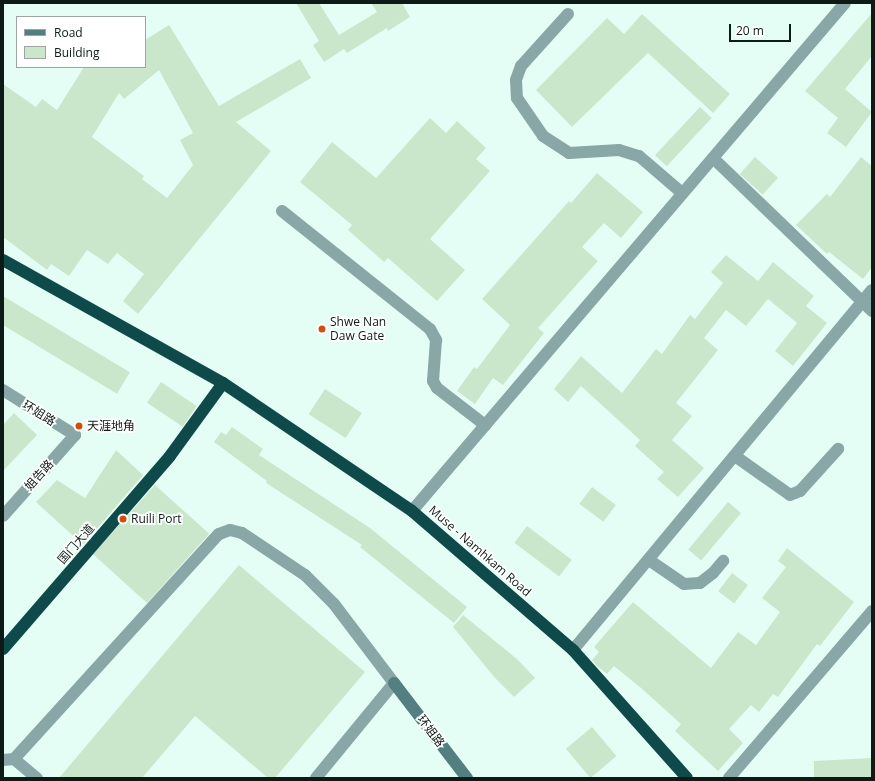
<!DOCTYPE html>
<meta charset="utf-8">
<style>
body{margin:0}
#map{position:relative;width:875px;height:781px;overflow:hidden;background:#e5fef5;font-family:"Open Sans","Noto Sans SC",sans-serif}
div>[style]{position:absolute}
.building>*{inset:0;background:#cbe7cb;transform-origin:0 0}
.lane>*{height:12px;margin:-6px;padding:0 6px;transform-origin:6px;border-radius:6px;background:#89a7a7}
.street>*{height:12px;margin:-6px;padding:0 6px;transform-origin:6px;border-radius:6px;background:#89a7a7}
.secondary>*{height:12px;margin:-6px;padding:0 6px;transform-origin:6px;border-radius:6px;background:#537f80}
.highway>*{height:12px;margin:-6px;padding:0 6px;transform-origin:6px;border-radius:6px;background:#0f4a4b}
.dots>*{width:11px;height:11px;translate:-50% -50%;box-sizing:border-box;border:2px solid #fff;border-radius:50%}
span{translate:-50% -50%;white-space:nowrap;text-align:center;line-height:1.15;-webkit-text-stroke:3.5px #fff;paint-order:stroke}
.poi-label{font-size:12px;color:#0c1b16}
.left{translate:0 -50%;text-align:left}
.street-label{font-size:12px;color:#0c1b16}
.frame{position:absolute;inset:0;border:4px solid #0c1b16;pointer-events:none}
.legend{position:absolute;left:16px;top:16px;width:130px;height:52px;box-sizing:border-box;background:#fff;border:1px solid #9ea4a2;margin:0;padding:5px 7px;list-style:none;font-size:12px;color:#0c1b16}
.legend li{display:flex;align-items:center;gap:8px;height:20px}
.legend b{width:20px;border:1px solid #9ea4a2}
.scale{position:absolute;left:729px;top:24px;width:62px;height:18px;box-sizing:border-box;border:2px solid #0c1b16;border-top:0;padding-left:5px;font-size:12px;line-height:14px;white-space:nowrap;color:#0c1b16;-webkit-text-stroke:3px #fff;paint-order:stroke}
</style>
<div id="map">
<div class="building">
<div style="clip-path:polygon(296px 3px,319px 3px,339px 35px,377px 12px,371px 3px,402px 3px,410px 17px,388px 31px,387px 28px,347px 53px,344px 49px,324px 62px,313px 45px,319px 41px)"></div>
<div style="clip-path:polygon(872px 13px,872px 56px,845px 89px,872px 112px,846px 147px,827px 133px,838px 118px,805px 91px)"></div>
<div style="clip-path:polygon(642px 14px,730px 94px,713px 113px,648px 53px,572px 127px,536px 90px,607px 18px,624px 34px)"></div>
<div style="clip-path:polygon(evenodd,169px 25px,219px 106px,300px 59px,311px 78px,236px 122px,271px 151px,138px 314px,123px 301px,144px 274px,117px 253px,108px 264px,87px 250px,69px 276px,51px 264px,47px 270px,3px 237px,3px 84px,36px 107px,42px 99px,57px 110px,84px 67px,145px 67px,145px 40px,169px 25px,159px 70px,193px 133px,180px 140px,193px 165px,167px 198px,142px 179px,144px 176px,92px 137px,119px 93px,124px 99px,159px 70px)"></div>
<div style="left:700px;top:107px;width:16px;height:66px;rotate:43deg"></div>
<div style="clip-path:polygon(430px 118px,446px 133px,457px 121px,486px 148px,476px 159px,490px 171px,430px 239px,465px 270px,437px 301px,388px 258px,384px 262px,348px 230px,352px 225px,300px 182px,332px 142px,376px 178px)"></div>
<div style="left:755px;top:157px;width:31px;height:23px;rotate:42deg"></div>
<div style="clip-path:polygon(861px 157px,872px 166px,872px 267px,863px 279px,829px 252px,827px 254px,796px 225px,827px 194px,830px 197px)"></div>
<div style="clip-path:polygon(597px 173px,643px 212px,621px 238px,604px 223px,582px 247px,598px 261px,538px 328px,544px 333px,503px 385px,493px 378px,475px 404px,457px 391px,474px 367px,477px 369px,510px 325px,482px 299px,569px 201px,571px 203px)"></div>
<div style="clip-path:polygon(726px 255px,758px 281px,773px 262px,814px 296px,806px 306px,827px 323px,793px 366px,775px 351px,797px 323px,768px 299px,746px 326px,726px 310px,704px 338px,718px 350px,676px 403px,692px 416px,672px 440px,704px 468px,678px 497px,657px 479px,664px 472px,635px 446px,640px 440px,581px 386px,568px 402px,554px 389px,581px 356px,622px 393px,656px 349px,662px 354px,690px 315px,695px 319px,723px 283px,711px 272px)"></div>
<div style="left:3px;top:296px;width:148px;height:25px;rotate:31deg"></div>
<div style="left:161px;top:382px;width:43px;height:25px;rotate:34deg"></div>
<div style="left:325px;top:389px;width:44px;height:30px;rotate:33deg"></div>
<div style="clip-path:polygon(14px 413px,37px 435px,3px 471px,3px 425px)"></div>
<div style="clip-path:polygon(232px 427px,263px 449px,259px 455px,370px 528px,467px 607px,454px 623px,360px 547px,362px 545px,266px 483px,267px 481px,214px 442px,221px 432px,226px 435px)"></div>
<div style="clip-path:polygon(116px 450px,143px 475px,83px 545px,36px 502px,57px 480px,85px 498px)"></div>
<div style="left:155px;top:485px;width:73px;height:93px;rotate:42deg"></div>
<div style="left:592px;top:487px;width:30px;height:21px;rotate:37deg"></div>
<div style="left:728px;top:502px;width:17px;height:62px;rotate:40deg"></div>
<div style="left:527px;top:526px;width:56px;height:21px;rotate:37deg"></div>
<div style="clip-path:polygon(787px 548px,854px 602px,820px 646px,817px 644px,778px 697px,773px 694px,759px 712px,751px 705px,729px 729px,743px 743px,718px 771px,675px 731px,681px 724px,641px 688px,614px 666px,607px 674px,597px 666px,592px 660px,599px 652px,594px 647px,633px 602px,711px 668px,738px 632px,756px 645px,780px 612px,762px 598px,786px 567px,778px 561px)"></div>
<div style="clip-path:polygon(239px 565px,365px 672px,275px 778px,268px 778px,195px 716px,142px 778px,59px 778px)"></div>
<div style="left:732px;top:573px;width:20px;height:23px;rotate:37deg"></div>
<div style="clip-path:polygon(463px 615px,517px 659px,535px 678px,514px 697px,495px 678px,453px 627px)"></div>
<div style="left:592px;top:727px;width:38px;height:34px;rotate:50deg"></div>
<div style="clip-path:polygon(872px 758px,872px 778px,814px 778px,814px 761px)"></div>
</div>
<div class="lane">
<div style="left:568px;top:14px;width:70px;rotate:132.1deg"></div>
<div style="left:521px;top:66px;width:15px;rotate:110deg"></div>
<div style="left:516px;top:80px;width:18px;rotate:87deg"></div>
<div style="left:517px;top:98px;width:46px;rotate:55.6deg"></div>
<div style="left:543px;top:136px;width:31px;rotate:33deg"></div>
<div style="left:569px;top:153px;width:50px;rotate:-3.4deg"></div>
<div style="left:619px;top:150px;width:21px;rotate:17deg"></div>
<div style="left:639px;top:156px;width:57px;rotate:40.7deg"></div>
<div style="left:282px;top:211px;width:189px;rotate:38.6deg"></div>
<div style="left:430px;top:329px;width:13px;rotate:61deg"></div>
<div style="left:436px;top:340px;width:41px;rotate:94.2deg"></div>
<div style="left:433px;top:381px;width:8px;rotate:60deg"></div>
<div style="left:437px;top:388px;width:61px;rotate:37.6deg"></div>
<div style="left:735px;top:456px;width:67px;rotate:35.3deg"></div>
<div style="left:790px;top:495px;width:11px;rotate:-22deg"></div>
<div style="left:800px;top:491px;width:57px;rotate:-47.9deg"></div>
<div style="left:649px;top:560px;width:42px;rotate:34.4deg"></div>
<div style="left:684px;top:584px;width:16px;rotate:-4deg"></div>
<div style="left:700px;top:583px;width:16px;rotate:-38deg"></div>
<div style="left:713px;top:573px;width:16px;rotate:-50deg"></div>
</div>
<div class="street">
<div style="left:713px;top:158px;width:221px;rotate:43.9deg"></div>
<div style="left:3px;top:390px;width:85px;rotate:32deg"></div>
<div style="left:75px;top:435px;width:108px;rotate:131.6deg"></div>
<div style="left:412px;top:511px;width:667px;rotate:-49.56deg"></div>
<div style="left:573px;top:650px;width:468px;rotate:-50.3deg"></div>
<div style="left:14px;top:759px;width:304px;rotate:-47.7deg"></div>
<div style="left:219px;top:534px;width:12px;rotate:-20deg"></div>
<div style="left:230px;top:530px;width:12px;rotate:14deg"></div>
<div style="left:242px;top:533px;width:76px;rotate:33.7deg"></div>
<div style="left:305px;top:575px;width:41px;rotate:45deg"></div>
<div style="left:334px;top:604px;width:99px;rotate:52.8deg"></div>
<div style="left:394px;top:683px;width:123px;rotate:129.4deg"></div>
<div style="left:3px;top:760px;width:11px;rotate:-5deg"></div>
<div style="left:14px;top:759px;width:30px;rotate:40deg"></div>
<div style="left:729px;top:778px;width:220px;rotate:-49.4deg"></div>
</div>
<div class="secondary">
<div style="left:394px;top:683px;width:120px;rotate:52.5deg"></div>
</div>
<div class="highway">
<div style="left:3px;top:260px;width:252px;rotate:29.2deg"></div>
<div style="left:223px;top:383px;width:228px;rotate:34.1deg"></div>
<div style="left:412px;top:511px;width:213px;rotate:40.8deg"></div>
<div style="left:573px;top:650px;width:171px;rotate:48.3deg"></div>
<div style="left:3px;top:649px;width:255px;rotate:-49.1deg"></div>
<div style="left:170px;top:456px;width:90px;rotate:-54deg"></div>
</div>
<div class="dots">
<div style="left:322px;top:329px;background:#d34e0c"></div>
<div style="left:79px;top:426px;background:#d34e0c"></div>
<div style="left:123px;top:519px;background:#d34e0c"></div>
</div>
<div class="poi-label">
<span class="left" style="left:330px;top:329px">Shwe Nan<br>Daw Gate</span>
<span class="left" style="left:87px;top:426px">天涯地角</span>
<span class="left" style="left:131px;top:519px">Ruili Port</span>
</div>
<div class="street-label">
<span style="left:39px;top:413px;rotate:32deg">环姐路</span>
<span style="left:39px;top:475px;rotate:-48deg">姐告路</span>
<span style="left:76px;top:544px;rotate:-49deg">国门大道</span>
<span style="left:480px;top:551px;rotate:41deg">Muse - Namhkam Road</span>
<span style="left:431px;top:731px;rotate:53deg">环姐路</span>
</div>
<div class="frame"></div>
<ul class="legend">
<li><b style="height:5px;background:#537f80"></b>Road</li>
<li><b style="height:11px;background:#cbe7cb"></b>Building</li>
</ul>
<div class="scale">20 m</div>
</div>
